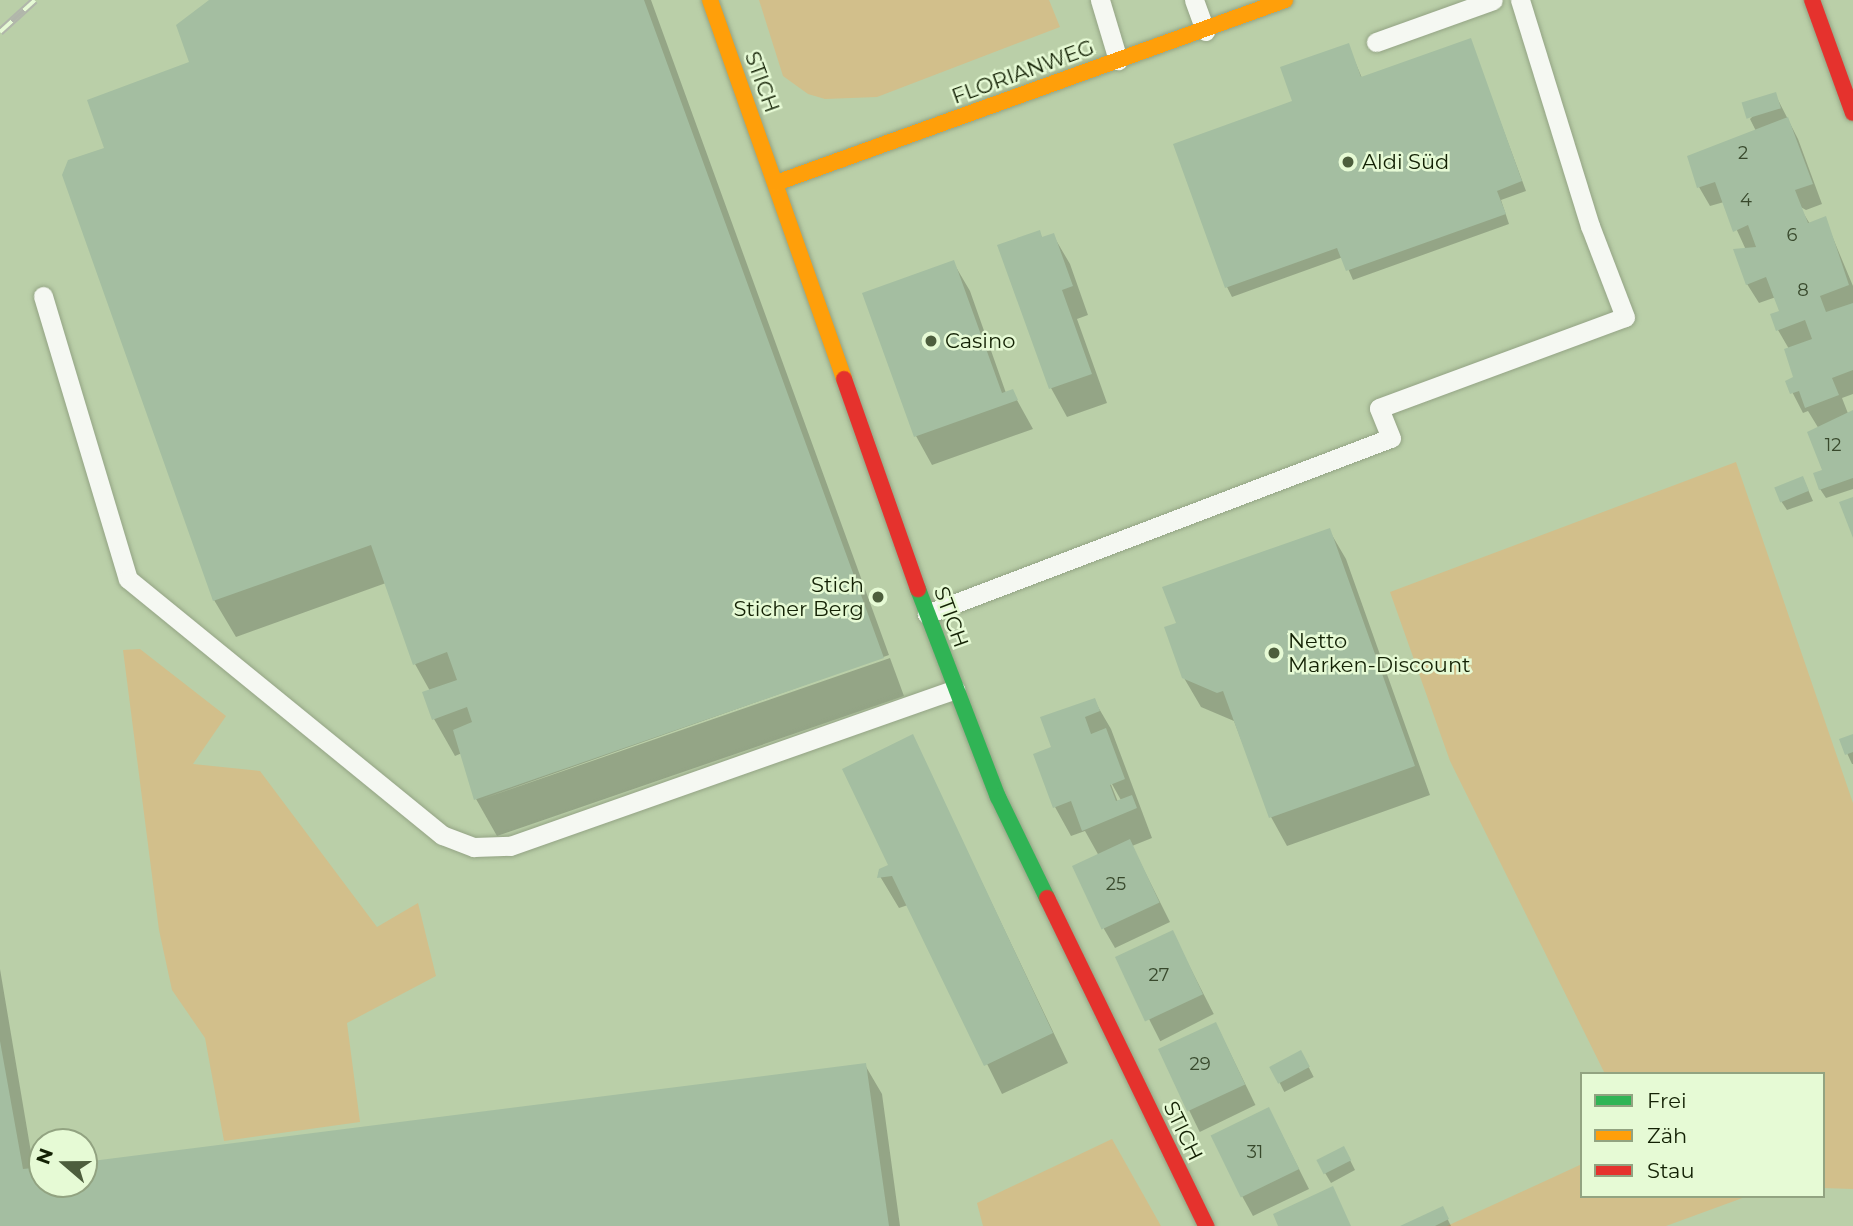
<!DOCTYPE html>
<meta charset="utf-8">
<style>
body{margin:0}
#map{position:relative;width:1853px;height:1226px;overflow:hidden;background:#bacfa8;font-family:Montserrat,sans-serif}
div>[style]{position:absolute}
.green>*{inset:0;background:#d2bf8b}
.shadow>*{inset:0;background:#0003;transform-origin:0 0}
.building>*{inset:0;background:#a4bea1;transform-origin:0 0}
.roads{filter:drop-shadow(0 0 2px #93a384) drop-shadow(0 0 2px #93a384)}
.lane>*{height:19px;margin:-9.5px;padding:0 9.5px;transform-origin:9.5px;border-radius:9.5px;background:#f5f8f2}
.fast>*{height:16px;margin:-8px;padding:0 8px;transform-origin:8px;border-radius:8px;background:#30b455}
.slow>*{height:16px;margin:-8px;padding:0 8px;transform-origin:8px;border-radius:8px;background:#ff9f0a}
.jam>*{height:16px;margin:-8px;padding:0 8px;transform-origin:8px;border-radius:8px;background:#e5322d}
.rail>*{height:8px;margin-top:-4px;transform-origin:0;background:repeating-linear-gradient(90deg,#e6fad5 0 16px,#b1b6ab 0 32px);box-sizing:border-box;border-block:2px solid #b1b6ab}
.dots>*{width:19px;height:19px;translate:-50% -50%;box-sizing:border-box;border:4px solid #e6fad5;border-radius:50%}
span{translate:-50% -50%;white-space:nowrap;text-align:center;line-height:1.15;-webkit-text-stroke:5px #e6fad5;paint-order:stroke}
.number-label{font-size:18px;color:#38492c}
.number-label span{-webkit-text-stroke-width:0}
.street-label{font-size:21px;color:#132104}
.poi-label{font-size:21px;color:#132104}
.left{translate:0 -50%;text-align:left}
.right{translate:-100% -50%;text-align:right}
.legend{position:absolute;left:1580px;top:1072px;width:245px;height:126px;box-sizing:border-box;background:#e6fad5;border:2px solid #92a381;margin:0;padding:9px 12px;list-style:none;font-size:21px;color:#132104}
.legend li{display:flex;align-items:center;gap:14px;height:35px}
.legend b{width:35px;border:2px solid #92a381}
.north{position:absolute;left:28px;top:1128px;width:70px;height:70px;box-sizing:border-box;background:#e6fad5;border:2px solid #92a381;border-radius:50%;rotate:290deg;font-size:19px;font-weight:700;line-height:28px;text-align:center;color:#132104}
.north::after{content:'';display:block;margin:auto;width:24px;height:32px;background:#4d5e3d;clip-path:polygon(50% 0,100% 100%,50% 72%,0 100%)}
</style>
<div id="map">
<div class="green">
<div style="clip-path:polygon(759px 0,1049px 0,1060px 27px,877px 97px,825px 99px,808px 94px,783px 76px)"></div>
<div style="clip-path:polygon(1736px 462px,1853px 803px,1853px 1189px,1823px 1188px,1823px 1074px,1605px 1074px,1450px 761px,1390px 592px)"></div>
<div style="clip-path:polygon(140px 649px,226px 716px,193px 764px,260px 771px,377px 927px,418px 903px,436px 976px,347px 1023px,360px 1122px,224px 1141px,205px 1038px,172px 990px,159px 930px,123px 650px)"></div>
<div style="clip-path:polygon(1112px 1139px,1161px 1226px,983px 1226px,977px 1203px)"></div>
<div style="clip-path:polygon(1582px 1164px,1582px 1196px,1748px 1196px,1666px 1226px,1447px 1226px)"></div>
</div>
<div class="shadow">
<div style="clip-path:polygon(210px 0,651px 0,889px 655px,482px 799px,890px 658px,904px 696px,497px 836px,476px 799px,462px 753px,455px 756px,434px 719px,430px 691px,415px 664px,386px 583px,236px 637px,214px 600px,106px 149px,191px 64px)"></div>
<div style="clip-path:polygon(1470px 40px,1526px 191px,1501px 200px,1509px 224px,1353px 280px,1343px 257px,1232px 297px,1227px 287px,1294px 102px,1348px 45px,1362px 78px)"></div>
<div style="clip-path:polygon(1775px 94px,1798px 139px,1822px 204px,1806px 210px,1799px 206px,1810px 224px,1825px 219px,1853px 286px,1853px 394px,1842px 398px,1849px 416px,1853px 414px,1853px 489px,1826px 498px,1820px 489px,1825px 471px,1819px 429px,1808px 411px,1803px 413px,1787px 382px,1796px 378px,1789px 349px,1778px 330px,1781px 312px,1776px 297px,1759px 303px,1747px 284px,1746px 250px,1724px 202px,1710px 206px,1699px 187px,1756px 131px,1750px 119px)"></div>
<div style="clip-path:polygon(1039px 232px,1043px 239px,1053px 235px,1070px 264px,1088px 315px,1077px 319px,1107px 403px,1067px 417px,1051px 388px)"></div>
<div style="clip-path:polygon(953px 262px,970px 291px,1006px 393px,1012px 391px,1033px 429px,932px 465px,916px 436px)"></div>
<div style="clip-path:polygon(1803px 478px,1813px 501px,1787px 510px,1781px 501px)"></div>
<div style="clip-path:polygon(1329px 530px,1346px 559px,1430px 795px,1287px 846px,1271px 817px,1234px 721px,1201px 707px,1184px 678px,1178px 625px)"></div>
<div style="clip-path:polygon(evenodd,1094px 700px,1111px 729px,1152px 838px,1132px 846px,1170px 922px,1115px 948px,1104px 929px,1099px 856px,1085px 831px,1071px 836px,1055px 807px,1053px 748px,1094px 700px,1108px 777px,1122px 802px,1118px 802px,1108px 777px)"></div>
<div style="clip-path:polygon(1853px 735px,1853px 764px,1852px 764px,1841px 740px)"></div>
<div style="clip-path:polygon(912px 736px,1068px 1063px,1002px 1094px,908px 905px,899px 908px,878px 873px,890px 866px)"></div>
<div style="left:1172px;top:932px;width:92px;height:60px;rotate:63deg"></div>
<div style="clip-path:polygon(0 969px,34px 1170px,42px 1169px,42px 1184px,84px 1184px,84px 1164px,865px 1065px,882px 1094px,900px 1226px,0 1226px)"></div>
<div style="left:1216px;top:1024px;width:90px;height:62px;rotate:64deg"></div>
<div style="left:1301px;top:1052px;width:28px;height:33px;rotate:63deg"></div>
<div style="clip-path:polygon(1269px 1109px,1309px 1189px,1253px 1216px,1242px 1196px)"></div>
<div style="clip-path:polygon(1349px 1158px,1355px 1170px,1331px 1183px,1318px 1161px)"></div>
<div style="clip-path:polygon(1447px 1218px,1451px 1226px,1406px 1226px)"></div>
</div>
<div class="building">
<div style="clip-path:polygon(209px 0,644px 0,884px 658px,474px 800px,453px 730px,472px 722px,467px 707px,432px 720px,422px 692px,457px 680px,447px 652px,413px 665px,371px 545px,213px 601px,62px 175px,68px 160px,104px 148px,87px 100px,189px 62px,176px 25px)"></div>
<div style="clip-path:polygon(1471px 38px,1522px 181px,1497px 191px,1506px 214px,1346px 271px,1337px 248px,1225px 288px,1173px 144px,1292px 101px,1280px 67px,1349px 43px,1361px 77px)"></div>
<div style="left:1776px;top:92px;width:17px;height:36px;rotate:73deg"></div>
<div style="clip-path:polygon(1788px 117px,1813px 184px,1795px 190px,1808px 223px,1826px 216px,1849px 285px,1820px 296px,1826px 312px,1853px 303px,1853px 370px,1832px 378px,1839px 395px,1805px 408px,1799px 391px,1790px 394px,1785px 381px,1793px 377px,1784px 349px,1812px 339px,1805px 320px,1776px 331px,1770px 314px,1779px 311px,1766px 277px,1746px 285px,1733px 249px,1756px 247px,1748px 225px,1733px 232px,1715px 182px,1697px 188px,1687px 156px)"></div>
<div style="clip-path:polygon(1040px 230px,1042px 237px,1054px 233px,1073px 286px,1062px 290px,1092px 374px,1049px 389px,997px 245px)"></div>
<div style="clip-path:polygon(954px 260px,1002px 393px,1013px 389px,1018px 400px,914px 437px,862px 293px)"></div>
<div style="clip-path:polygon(1853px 410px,1853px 478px,1819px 490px,1813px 473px,1822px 470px,1807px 432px)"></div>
<div style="left:1803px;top:476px;width:16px;height:31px;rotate:68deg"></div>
<div style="clip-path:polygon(1853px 497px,1853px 538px,1839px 502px)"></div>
<div style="clip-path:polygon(1330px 528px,1415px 766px,1269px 818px,1223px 691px,1217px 693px,1182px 678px,1164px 627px,1176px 623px,1162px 587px)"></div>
<div style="clip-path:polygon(1095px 698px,1100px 711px,1085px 717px,1091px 734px,1106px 728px,1125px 779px,1110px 785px,1116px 801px,1132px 795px,1137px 808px,1082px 831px,1071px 801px,1053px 808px,1033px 754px,1051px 747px,1040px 717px)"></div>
<div style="clip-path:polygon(913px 734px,1053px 1033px,984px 1066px,892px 876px,877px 878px,879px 869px,888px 865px,842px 769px)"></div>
<div style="clip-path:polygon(1853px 734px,1853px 752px,1845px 755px,1839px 739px)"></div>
<div style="left:1130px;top:839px;width:70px;height:64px;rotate:65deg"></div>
<div style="left:1173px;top:930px;width:71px;height:64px;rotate:65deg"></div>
<div style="left:1216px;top:1022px;width:69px;height:64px;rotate:65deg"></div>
<div style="clip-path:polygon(0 1041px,23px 1169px,42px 1167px,42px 1184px,84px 1184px,84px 1162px,866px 1063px,889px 1226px,0 1226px)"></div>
<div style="left:1301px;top:1050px;width:19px;height:36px;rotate:62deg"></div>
<div style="left:1269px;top:1107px;width:69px;height:65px;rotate:64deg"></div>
<div style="left:1344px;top:1146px;width:16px;height:31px;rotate:63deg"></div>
<div style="clip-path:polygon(1333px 1186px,1351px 1226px,1278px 1226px,1273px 1214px)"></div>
<div style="clip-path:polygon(1443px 1206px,1449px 1219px,1435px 1226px,1400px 1226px)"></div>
</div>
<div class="roads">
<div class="lane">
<div style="left:1100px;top:0;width:63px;rotate:73.3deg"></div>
<div style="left:1194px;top:0;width:33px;rotate:70deg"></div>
<div style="left:1376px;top:42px;width:124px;rotate:-19.7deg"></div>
<div style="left:43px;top:296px;width:295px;rotate:73.3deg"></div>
<div style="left:128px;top:579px;width:405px;rotate:39.2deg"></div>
<div style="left:442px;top:835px;width:34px;rotate:21deg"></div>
<div style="left:474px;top:847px;width:36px;rotate:-2deg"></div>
<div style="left:510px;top:846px;width:472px;rotate:-19.4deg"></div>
<div style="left:927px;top:614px;width:496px;rotate:-20.8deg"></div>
<div style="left:1391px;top:438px;width:32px;rotate:-112deg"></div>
<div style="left:1379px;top:408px;width:262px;rotate:-20.3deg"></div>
<div style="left:1625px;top:317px;width:97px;rotate:-111deg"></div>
<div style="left:1590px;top:226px;width:237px;rotate:-107.2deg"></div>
</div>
<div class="fast">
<div style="left:918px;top:589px;width:223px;rotate:69deg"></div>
<div style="left:998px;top:797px;width:112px;rotate:64.1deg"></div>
</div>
<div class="slow">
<div style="left:710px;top:0;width:402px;rotate:70.5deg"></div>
<div style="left:776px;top:183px;width:541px;rotate:-19.77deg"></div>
</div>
<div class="jam">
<div style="left:1812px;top:0;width:120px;rotate:70.1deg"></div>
<div style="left:844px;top:379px;width:223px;rotate:70.6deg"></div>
<div style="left:1047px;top:898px;width:365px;rotate:64.1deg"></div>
</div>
</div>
<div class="rail">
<div style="left:0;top:32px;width:47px;rotate:-42.4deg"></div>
</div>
<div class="dots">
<div style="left:1348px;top:162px;background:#4d5e3d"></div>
<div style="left:931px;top:341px;background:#4d5e3d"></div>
<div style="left:878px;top:597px;background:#4d5e3d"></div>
<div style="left:1274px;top:653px;background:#4d5e3d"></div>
</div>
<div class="number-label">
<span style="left:1743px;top:153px">2</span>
<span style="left:1746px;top:200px">4</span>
<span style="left:1792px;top:235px">6</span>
<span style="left:1803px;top:290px">8</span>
<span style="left:1833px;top:445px">12</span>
<span style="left:1116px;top:884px">25</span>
<span style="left:1159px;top:975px">27</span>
<span style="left:1200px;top:1064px">29</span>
<span style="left:1255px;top:1152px">31</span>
</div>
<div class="street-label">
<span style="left:1023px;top:72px;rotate:-20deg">FLORIANWEG</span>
<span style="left:762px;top:82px;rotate:70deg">STICH</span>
<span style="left:951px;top:617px;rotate:70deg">STICH</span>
<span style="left:1183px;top:1131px;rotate:64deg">STICH</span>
</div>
<div class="poi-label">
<span class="left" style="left:1362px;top:162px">Aldi Süd</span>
<span class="left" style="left:945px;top:341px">Casino</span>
<span class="right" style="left:864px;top:597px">Stich<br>Sticher Berg</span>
<span class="left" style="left:1288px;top:653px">Netto<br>Marken-Discount</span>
</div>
<ul class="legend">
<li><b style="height:9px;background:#30b455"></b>Frei</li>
<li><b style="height:9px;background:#ff9f0a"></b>Zäh</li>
<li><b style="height:9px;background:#e5322d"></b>Stau</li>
</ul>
<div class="north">N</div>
</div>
